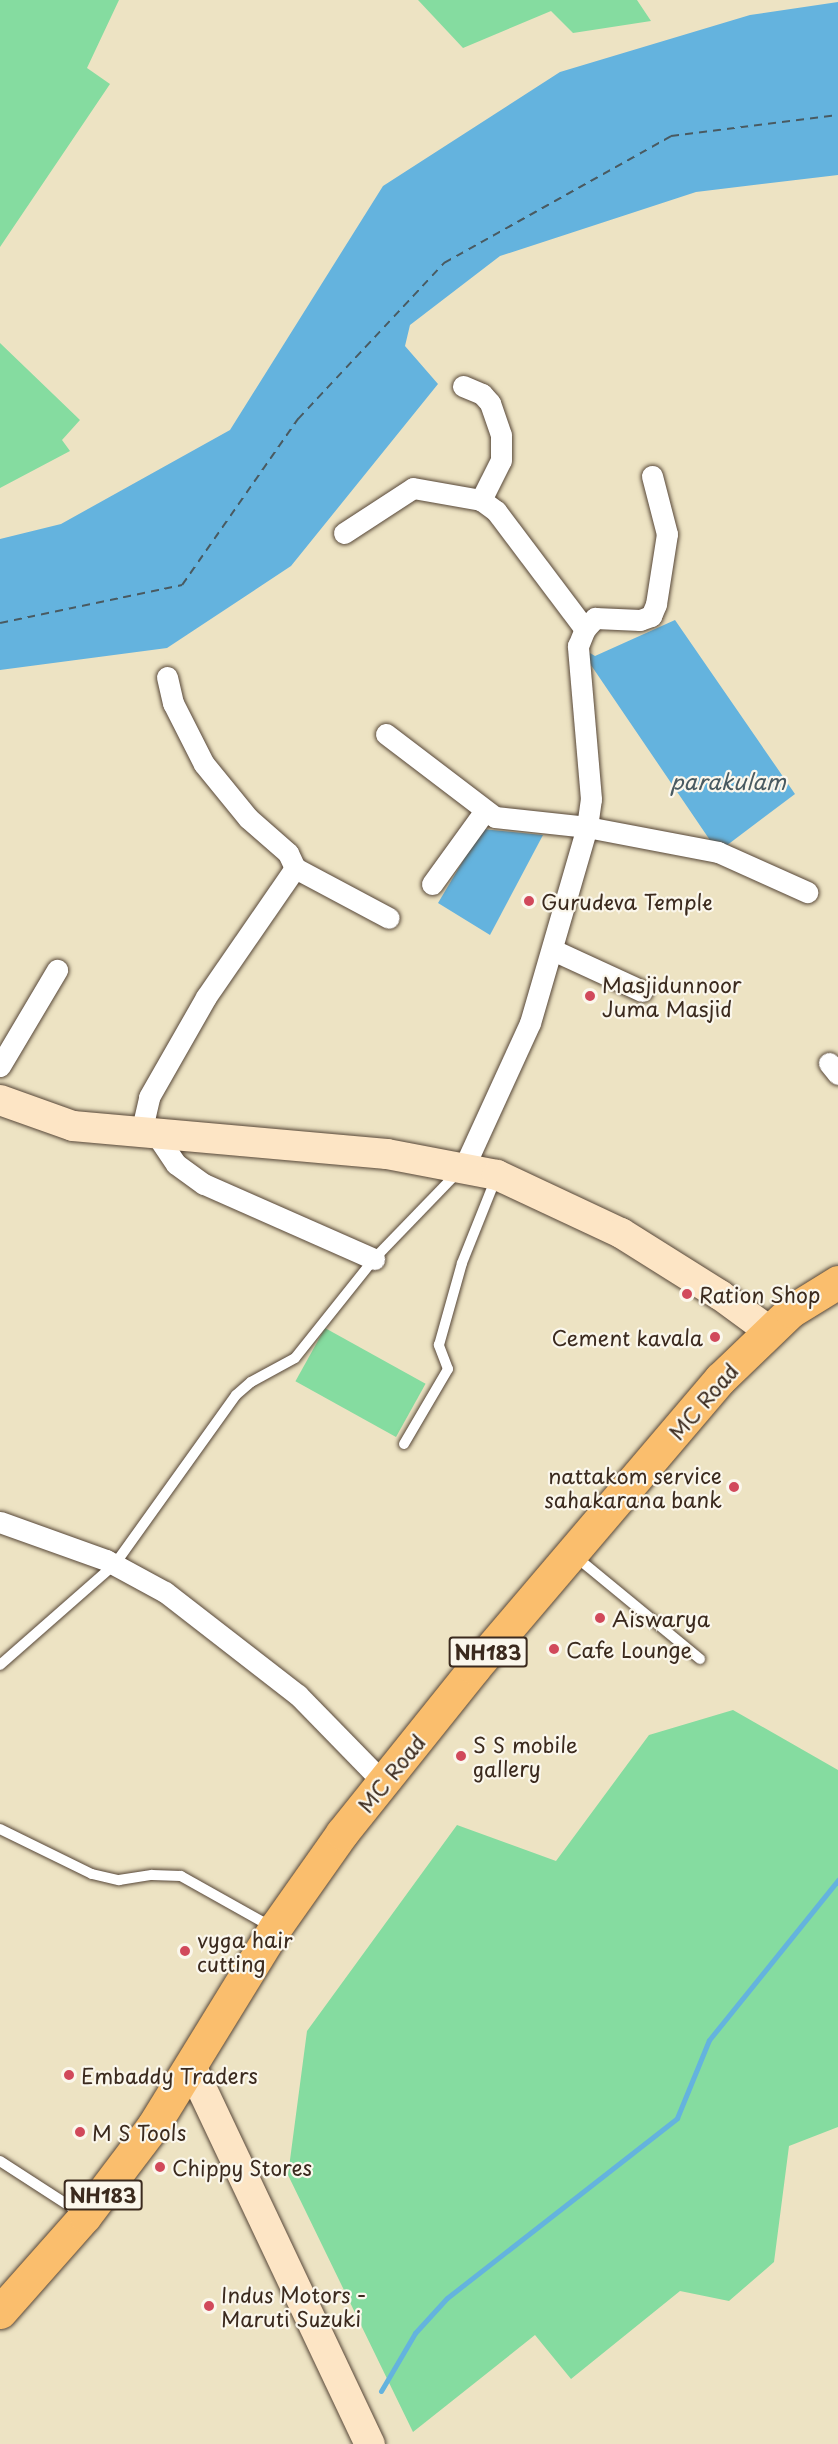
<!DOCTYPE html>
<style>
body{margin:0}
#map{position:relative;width:838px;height:2444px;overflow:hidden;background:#ede3c3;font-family:"Playpen Sans",sans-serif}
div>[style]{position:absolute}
.green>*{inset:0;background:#85dca0;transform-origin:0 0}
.water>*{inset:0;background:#64b3de}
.stream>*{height:5px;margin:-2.5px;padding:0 2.5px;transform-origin:2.5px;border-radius:2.5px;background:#64b3de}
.ferry>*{height:1.5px;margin-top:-0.75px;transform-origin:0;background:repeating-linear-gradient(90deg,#495a61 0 8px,transparent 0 14px)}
.roads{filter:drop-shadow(0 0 2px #564637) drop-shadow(0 0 2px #564637)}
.service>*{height:10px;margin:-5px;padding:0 5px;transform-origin:5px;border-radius:5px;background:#fff}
.minor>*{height:21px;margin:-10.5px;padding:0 10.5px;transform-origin:10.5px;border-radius:10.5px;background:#fff}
.secondary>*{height:30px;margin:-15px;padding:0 15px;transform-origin:15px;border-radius:15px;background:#fde5c5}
.trunk>*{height:33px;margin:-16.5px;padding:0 16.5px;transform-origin:16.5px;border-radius:16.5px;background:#fabe6d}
.dots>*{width:16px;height:16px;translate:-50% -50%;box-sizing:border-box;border:3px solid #fbf7ec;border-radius:50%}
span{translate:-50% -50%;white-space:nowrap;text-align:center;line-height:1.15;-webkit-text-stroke:4.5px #fbf7ec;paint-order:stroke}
.shield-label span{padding:2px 4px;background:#fbf7ec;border:2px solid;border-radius:4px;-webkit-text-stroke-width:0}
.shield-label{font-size:20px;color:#3b2a1e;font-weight:700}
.poi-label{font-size:21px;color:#3b2a1e}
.left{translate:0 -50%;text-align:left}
.right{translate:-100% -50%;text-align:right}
.street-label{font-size:21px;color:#3b2a1e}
.water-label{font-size:22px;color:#495a61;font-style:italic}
</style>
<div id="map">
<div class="green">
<div style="clip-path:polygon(0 0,119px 0,87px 68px,110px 84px,0 247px)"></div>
<div style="clip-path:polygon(418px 0,637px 0,651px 21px,573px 33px,551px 11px,463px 48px)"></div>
<div style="clip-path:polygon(0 343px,80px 420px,62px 440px,70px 451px,0 488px)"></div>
<div style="left:325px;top:1328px;width:115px;height:61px;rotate:29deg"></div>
<div style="clip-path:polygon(733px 1710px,838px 1770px,838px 2127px,789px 2146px,774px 2262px,729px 2301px,680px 2291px,571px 2379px,535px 2335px,413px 2432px,288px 2175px,307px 2031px,457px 1825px,556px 1861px,649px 1735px)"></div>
</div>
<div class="water">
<div style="clip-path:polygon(838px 2px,838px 175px,696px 192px,500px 256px,410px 325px,405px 346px,438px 384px,291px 566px,167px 648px,0 670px,0 539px,61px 524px,230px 430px,383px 186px,560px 72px,750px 15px)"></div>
<div style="clip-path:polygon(675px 620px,795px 794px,718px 852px,578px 646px,595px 656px)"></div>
<div style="clip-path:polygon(482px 829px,543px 835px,490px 935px,438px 903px)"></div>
</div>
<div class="stream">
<div style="left:381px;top:2391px;width:67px;rotate:-59.6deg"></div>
<div style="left:415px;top:2333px;width:47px;rotate:-47.6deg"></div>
<div style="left:447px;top:2298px;width:292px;rotate:-38deg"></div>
<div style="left:677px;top:2118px;width:84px;rotate:-67.7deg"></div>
<div style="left:709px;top:2040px;width:206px;rotate:-51.1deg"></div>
</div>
<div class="ferry">
<div style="left:0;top:623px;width:186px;rotate:-11.8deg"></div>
<div style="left:182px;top:585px;width:203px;rotate:-55.1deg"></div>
<div style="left:298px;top:419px;width:214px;rotate:-46.9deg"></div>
<div style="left:444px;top:263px;width:260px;rotate:-29.2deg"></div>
<div style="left:671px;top:136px;width:168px;rotate:-7.2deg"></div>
</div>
<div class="roads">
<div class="service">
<div style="left:404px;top:1444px;width:87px;rotate:-59.6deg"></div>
<div style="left:448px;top:1369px;width:26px;rotate:-111deg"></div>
<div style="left:439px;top:1345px;width:85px;rotate:-74.3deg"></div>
<div style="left:462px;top:1263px;width:92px;rotate:-68.2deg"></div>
<div style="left:575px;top:1556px;width:162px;rotate:39.5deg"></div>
<div style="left:0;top:1665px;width:153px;rotate:-41.3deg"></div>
<div style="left:115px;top:1564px;width:208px;rotate:-54.4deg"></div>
<div style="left:236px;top:1395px;width:20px;rotate:-41deg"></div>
<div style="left:251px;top:1382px;width:50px;rotate:-28.6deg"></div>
<div style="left:295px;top:1358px;width:127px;rotate:-51.4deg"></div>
<div style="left:374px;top:1259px;width:122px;rotate:-46deg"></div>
<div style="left:0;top:1829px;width:102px;rotate:26.1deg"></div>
<div style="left:92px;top:1874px;width:28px;rotate:13deg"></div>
<div style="left:119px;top:1880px;width:33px;rotate:-9deg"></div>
<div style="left:152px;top:1875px;width:29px;rotate:2deg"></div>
<div style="left:181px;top:1876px;width:104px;rotate:29.3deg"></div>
<div style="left:0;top:2161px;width:98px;rotate:32.9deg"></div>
</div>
<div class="minor">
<div style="left:463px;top:386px;width:21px;rotate:23deg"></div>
<div style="left:482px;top:394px;width:12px;rotate:48deg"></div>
<div style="left:490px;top:403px;width:34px;rotate:71deg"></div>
<div style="left:501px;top:435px;width:25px;rotate:90deg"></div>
<div style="left:501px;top:460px;width:45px;rotate:116.6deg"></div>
<div style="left:344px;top:533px;width:82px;rotate:-33.1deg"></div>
<div style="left:413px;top:488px;width:69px;rotate:10deg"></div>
<div style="left:481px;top:500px;width:19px;rotate:36deg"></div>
<div style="left:496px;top:511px;width:148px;rotate:53deg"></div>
<div style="left:167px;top:677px;width:27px;rotate:77deg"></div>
<div style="left:173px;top:703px;width:68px;rotate:63.1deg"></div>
<div style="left:204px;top:764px;width:70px;rotate:50.8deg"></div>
<div style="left:248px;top:818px;width:53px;rotate:41.2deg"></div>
<div style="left:288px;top:853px;width:17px;rotate:65deg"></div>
<div style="left:295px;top:868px;width:106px;rotate:28deg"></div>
<div style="left:386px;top:734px;width:137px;rotate:37.3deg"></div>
<div style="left:495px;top:817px;width:93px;rotate:6.2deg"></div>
<div style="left:587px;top:827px;width:133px;rotate:10.8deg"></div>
<div style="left:718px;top:852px;width:98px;rotate:24.2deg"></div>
<div style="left:432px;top:884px;width:89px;rotate:-54.2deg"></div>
<div style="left:553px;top:950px;width:98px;rotate:24.7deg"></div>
<div style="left:829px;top:1063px;width:14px;rotate:51deg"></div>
<div style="left:0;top:1066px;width:112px;rotate:-59.3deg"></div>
<div style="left:141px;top:1133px;width:37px;rotate:-77deg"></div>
<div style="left:149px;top:1097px;width:115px;rotate:-60.3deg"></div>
<div style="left:206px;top:997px;width:157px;rotate:-55.4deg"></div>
<div style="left:157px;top:1136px;width:34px;rotate:56deg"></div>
<div style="left:176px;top:1164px;width:34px;rotate:36deg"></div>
<div style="left:204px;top:1184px;width:186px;rotate:23.8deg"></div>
<div style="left:464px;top:1167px;width:158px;rotate:-65.4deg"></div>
<div style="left:530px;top:1023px;width:204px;rotate:-73.8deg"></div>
<div style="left:587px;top:827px;width:28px;rotate:-82deg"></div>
<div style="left:591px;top:799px;width:154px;rotate:-94.9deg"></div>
<div style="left:578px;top:646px;width:18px;rotate:-68deg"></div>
<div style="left:585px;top:629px;width:15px;rotate:-48deg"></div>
<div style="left:595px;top:618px;width:45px;rotate:2.5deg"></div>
<div style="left:640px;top:620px;width:12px;rotate:-20deg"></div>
<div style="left:651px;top:616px;width:13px;rotate:-67deg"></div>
<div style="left:656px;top:604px;width:71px;rotate:-81.1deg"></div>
<div style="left:667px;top:534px;width:60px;rotate:-104.5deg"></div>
<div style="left:0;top:1522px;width:113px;rotate:19.7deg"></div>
<div style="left:106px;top:1560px;width:67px;rotate:28.5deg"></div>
<div style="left:165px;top:1592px;width:168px;rotate:37.8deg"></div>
<div style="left:298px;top:1695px;width:122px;rotate:45.7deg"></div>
</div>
<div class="secondary">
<div style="left:0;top:1100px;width:77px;rotate:19.6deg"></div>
<div style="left:73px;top:1126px;width:315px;rotate:5.1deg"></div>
<div style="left:387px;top:1154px;width:112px;rotate:10.8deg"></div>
<div style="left:497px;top:1175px;width:137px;rotate:25.1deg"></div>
<div style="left:621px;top:1233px;width:117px;rotate:32.1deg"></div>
<div style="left:720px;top:1295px;width:59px;rotate:36.1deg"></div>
<div style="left:192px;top:2068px;width:416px;rotate:64.7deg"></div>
</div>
<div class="trunk">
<div style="left:0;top:2312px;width:128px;rotate:-48.5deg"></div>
<div style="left:85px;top:2216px;width:113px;rotate:-52.9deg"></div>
<div style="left:153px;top:2126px;width:233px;rotate:-58.4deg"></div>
<div style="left:275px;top:1928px;width:116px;rotate:-54.8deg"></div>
<div style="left:342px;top:1833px;width:211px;rotate:-51.3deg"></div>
<div style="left:474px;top:1668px;width:380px;rotate:-49.6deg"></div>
<div style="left:720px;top:1379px;width:98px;rotate:-43.8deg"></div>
<div style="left:791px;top:1311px;width:55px;rotate:-31.7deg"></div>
</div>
</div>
<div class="dots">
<div style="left:529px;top:901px;background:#d1495b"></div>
<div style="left:590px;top:996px;background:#d1495b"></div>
<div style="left:687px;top:1294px;background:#d1495b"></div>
<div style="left:715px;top:1337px;background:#d1495b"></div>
<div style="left:734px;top:1487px;background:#d1495b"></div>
<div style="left:600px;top:1618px;background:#d1495b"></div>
<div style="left:554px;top:1649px;background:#d1495b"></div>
<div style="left:461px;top:1756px;background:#d1495b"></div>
<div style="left:185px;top:1951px;background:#d1495b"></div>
<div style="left:69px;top:2075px;background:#d1495b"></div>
<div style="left:80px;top:2132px;background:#d1495b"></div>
<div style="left:160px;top:2167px;background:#d1495b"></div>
<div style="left:209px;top:2306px;background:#d1495b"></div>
</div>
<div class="shield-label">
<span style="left:488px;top:1652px">NH183</span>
<span style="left:103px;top:2195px">NH183</span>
</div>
<div class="poi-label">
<span class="left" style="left:541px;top:901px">Gurudeva Temple</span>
<span class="left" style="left:602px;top:996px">Masjidunnoor<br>Juma Masjid</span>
<span class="left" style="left:699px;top:1294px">Ration Shop</span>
<span class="right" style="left:703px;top:1337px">Cement kavala</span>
<span class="right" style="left:722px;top:1487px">nattakom service<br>sahakarana bank</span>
<span class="left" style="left:612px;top:1618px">Aiswarya</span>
<span class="left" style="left:566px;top:1649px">Cafe Lounge</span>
<span class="left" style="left:473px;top:1756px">S S mobile<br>gallery</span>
<span class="left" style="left:197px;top:1951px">vyga hair<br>cutting</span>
<span class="left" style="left:81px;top:2075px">Embaddy Traders</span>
<span class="left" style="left:92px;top:2132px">M S Tools</span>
<span class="left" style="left:172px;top:2167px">Chippy Stores</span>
<span class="left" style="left:221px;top:2306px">Indus Motors -<br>Maruti Suzuki</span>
</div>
<div class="street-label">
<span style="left:703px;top:1401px;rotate:-49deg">MC Road</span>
<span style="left:391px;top:1773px;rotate:-51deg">MC Road</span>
</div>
<div class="water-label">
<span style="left:728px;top:781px">parakulam</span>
</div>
</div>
